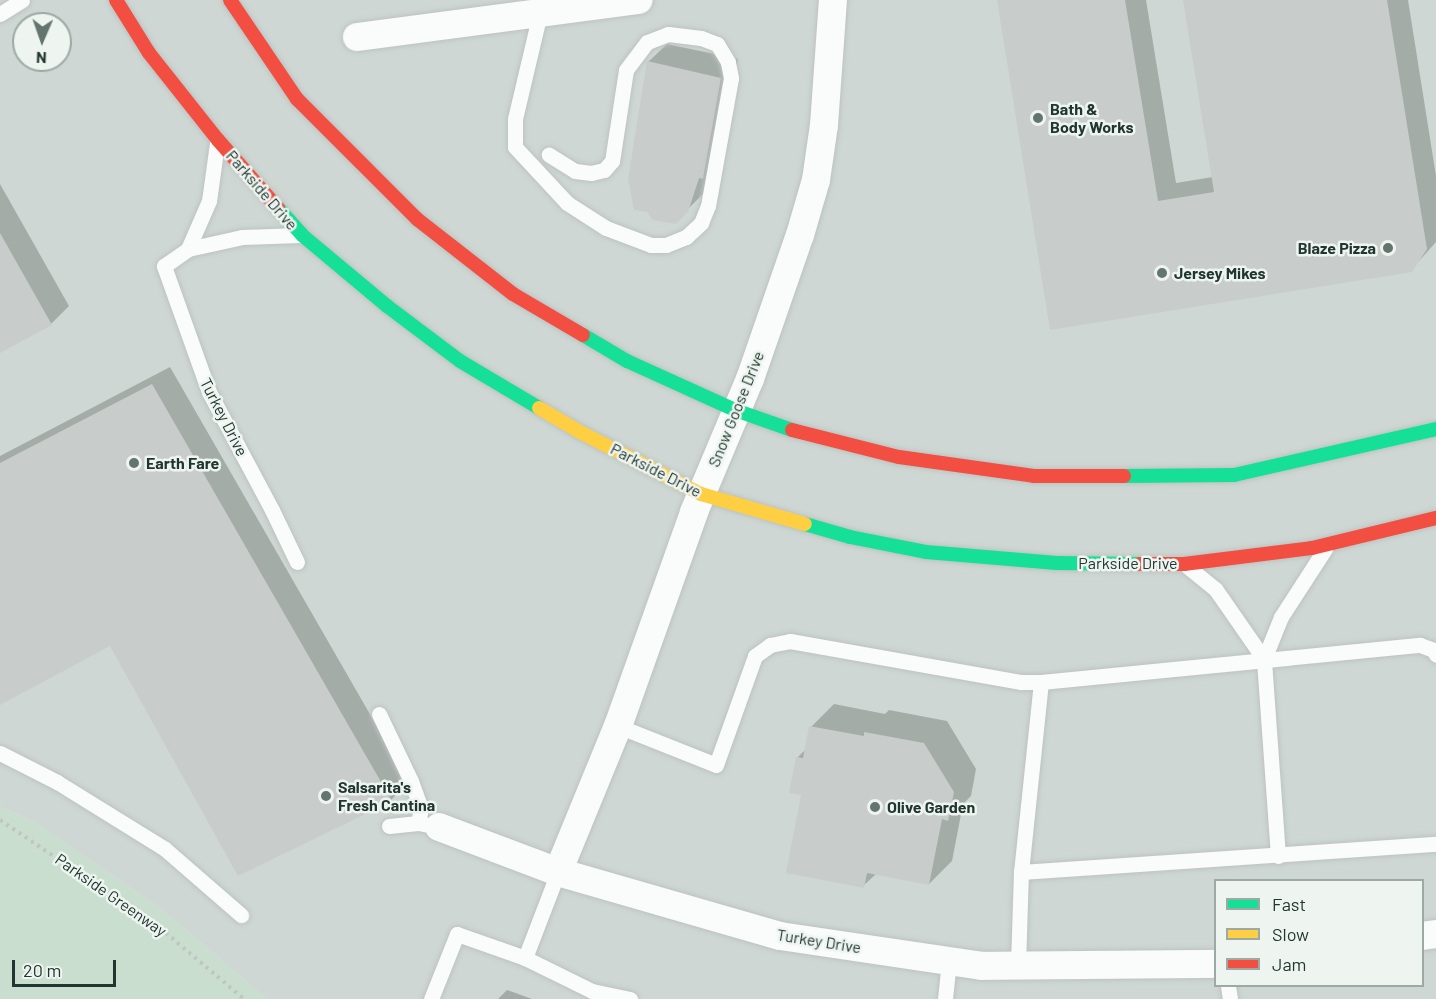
<!DOCTYPE html>
<style>
body{margin:0}
#map{position:relative;width:1436px;height:999px;overflow:hidden;background:#e0e6e3;font-family:Barlow,sans-serif}
div>[style]{position:absolute}
.built>*{inset:0;background:#ced7d3}
.green>*{inset:0;background:#cadecf}
.shadow>*{inset:0;background:#0003}
.building>*{inset:0;background:#c8cdcb}
.path>*{height:4px;margin-top:-2px;transform-origin:0;background:repeating-linear-gradient(90deg,#bfc6c3 0 3px,transparent 0 7.5px)}
.roads{filter:drop-shadow(0 0 2px #bdc3c0) drop-shadow(0 0 2px #bdc3c0)}
.lane>*{height:15px;margin:-7.5px;padding:0 7.5px;transform-origin:7.5px;border-radius:7.5px;background:#fafbfb}
.street>*{height:28px;margin:-14px;padding:0 14px;transform-origin:14px;border-radius:14px;background:#fafbfb}
.fast>*{height:14px;margin:-7px;padding:0 7px;transform-origin:7px;border-radius:7px;background:#16e098}
.slow>*{height:14px;margin:-7px;padding:0 7px;transform-origin:7px;border-radius:7px;background:#ffcf43}
.jam>*{height:14px;margin:-7px;padding:0 7px;transform-origin:7px;border-radius:7px;background:#f24e42}
.dots>*{width:16px;height:16px;translate:-50% -50%;box-sizing:border-box;border:3px solid #eef5f1;border-radius:50%}
span{translate:-50% -50%;white-space:nowrap;text-align:center;line-height:1.15;-webkit-text-stroke:5px #eef5f1;paint-order:stroke}
.poi-label{font-size:16px;color:#213630;font-weight:700}
.left{translate:0 -50%;text-align:left}
.right{translate:-100% -50%;text-align:right}
.street-label{font-size:16px;color:#213630}
.legend{position:absolute;left:1214px;top:879px;width:210px;height:108px;box-sizing:border-box;background:#eef5f1;border:2px solid #9ca9a4;margin:0;padding:8px 10px;list-style:none;font-size:18px;color:#213630}
.legend li{display:flex;align-items:center;gap:12px;height:30px}
.legend b{width:30px;border:2px solid #9ca9a4}
.north{position:absolute;left:12px;top:12px;width:60px;height:60px;box-sizing:border-box;background:#eef5f1;border:2px solid #9ca9a4;border-radius:50%;rotate:182deg;font-size:16px;font-weight:700;line-height:24px;text-align:center;color:#213630}
.north::after{content:'';display:block;margin:auto;width:21px;height:27px;background:#64746f;clip-path:polygon(50% 0,100% 100%,50% 72%,0 100%)}
.scale{position:absolute;left:12px;top:960px;width:104px;height:27px;box-sizing:border-box;border:3px solid #213630;border-top:0;padding-left:8px;font-size:18px;line-height:21px;white-space:nowrap;color:#213630;-webkit-text-stroke:4px #eef5f1;paint-order:stroke}
</style>
<div id="map">
<div class="built">
<div style="clip-path:polygon(evenodd,0 0,1436px 0,1436px 999px,267px 999px,160px 908px,31px 820px,0 807px,0 0,24px 24px,60px 24px,60px 60px,24px 60px,24px 24px,0 0,1216px 880px,1422px 880px,1422px 986px,1216px 986px,1216px 880px)"></div>
</div>
<div class="green">
<div style="clip-path:polygon(0 807px,31px 820px,160px 908px,267px 999px,0 999px)"></div>
</div>
<div class="shadow">
<div style="clip-path:polygon(999px 0,1146px 0,1176px 183px,1213px 177px,1185px 0,1408px 0,1436px 176px,1436px 242px,1411px 270px,1051px 328px)"></div>
<div style="clip-path:polygon(667px 44px,738px 59px,721px 159px,705px 192px,675px 222px,648px 62px)"></div>
<div style="clip-path:polygon(0 184px,69px 306px,51px 324px,0 352px)"></div>
<div style="clip-path:polygon(170px 367px,409px 782px,391px 800px,111px 644px,0 704px,0 456px)"></div>
<div style="clip-path:polygon(834px 704px,885px 714px,889px 710px,947px 721px,976px 769px,971px 796px,963px 804px,952px 861px,929px 884px,876px 874px,863px 886px,802px 794px,798px 757px,807px 748px,811px 727px)"></div>
<div style="clip-path:polygon(507px 990px,532px 999px,498px 999px)"></div>
</div>
<div class="building">
<div style="clip-path:polygon(997px 0,1125px 0,1158px 201px,1214px 192px,1183px 0,1387px 0,1427px 249px,1412px 272px,1050px 330px)"></div>
<div style="clip-path:polygon(647px 61px,721px 78px,703px 179px,699px 178px,688px 212px,676px 224px,653px 220px,647px 212px,634px 210px,628px 179px)"></div>
<div style="clip-path:polygon(0 233px,52px 325px,0 353px)"></div>
<div style="clip-path:polygon(152px 384px,392px 801px,238px 876px,110px 646px,0 705px,0 463px)"></div>
<div style="clip-path:polygon(809px 726px,864px 736px,864px 732px,924px 743px,954px 792px,948px 821px,942px 819px,929px 885px,867px 873px,864px 888px,786px 873px,801px 795px,789px 793px,796px 757px,803px 758px)"></div>
</div>
<div class="path">
<div style="left:0;top:820px;width:193px;rotate:34deg"></div>
<div style="left:160px;top:928px;width:110px;rotate:40.2deg"></div>
</div>
<div class="roads">
<div class="lane">
<div style="left:540px;top:13px;width:109px;rotate:103.3deg"></div>
<div style="left:515px;top:119px;width:28px;rotate:90deg"></div>
<div style="left:515px;top:147px;width:76px;rotate:47.1deg"></div>
<div style="left:567px;top:203px;width:46px;rotate:32.7deg"></div>
<div style="left:606px;top:228px;width:48px;rotate:20.7deg"></div>
<div style="left:651px;top:245px;width:15px"></div>
<div style="left:666px;top:245px;width:22px;rotate:-22deg"></div>
<div style="left:686px;top:237px;width:21px;rotate:-43deg"></div>
<div style="left:701px;top:223px;width:18px;rotate:-68deg"></div>
<div style="left:708px;top:206px;width:130px;rotate:-79.8deg"></div>
<div style="left:731px;top:78px;width:16px;rotate:-101deg"></div>
<div style="left:728px;top:62px;width:21px;rotate:-121deg"></div>
<div style="left:717px;top:44px;width:17px;rotate:-159deg"></div>
<div style="left:701px;top:38px;width:33px;rotate:-173deg"></div>
<div style="left:668px;top:34px;width:22px;rotate:159deg"></div>
<div style="left:647px;top:42px;width:35px;rotate:127deg"></div>
<div style="left:626px;top:70px;width:92px;rotate:98.7deg"></div>
<div style="left:612px;top:161px;width:12px;rotate:132deg"></div>
<div style="left:604px;top:170px;width:13px;rotate:167deg"></div>
<div style="left:591px;top:173px;width:16px;rotate:-173deg"></div>
<div style="left:575px;top:171px;width:31px;rotate:-148deg"></div>
<div style="left:0;top:14px;width:26px;rotate:-32deg"></div>
<div style="left:188px;top:249px;width:52px;rotate:-66.4deg"></div>
<div style="left:209px;top:201px;width:59px;rotate:-82.1deg"></div>
<div style="left:297px;top:562px;width:58px;rotate:-115.7deg"></div>
<div style="left:272px;top:510px;width:134px;rotate:-118.1deg"></div>
<div style="left:209px;top:392px;width:134px;rotate:-109.7deg"></div>
<div style="left:164px;top:266px;width:29px;rotate:-35deg"></div>
<div style="left:188px;top:249px;width:55px;rotate:-12.5deg"></div>
<div style="left:242px;top:237px;width:59px;rotate:-1.9deg"></div>
<div style="left:1188px;top:567px;width:36px;rotate:39deg"></div>
<div style="left:1216px;top:590px;width:84px;rotate:55.2deg"></div>
<div style="left:379px;top:714px;width:74px;rotate:64.5deg"></div>
<div style="left:411px;top:781px;width:29px;rotate:70deg"></div>
<div style="left:421px;top:808px;width:15px;rotate:101deg"></div>
<div style="left:418px;top:823px;width:21px;rotate:11deg"></div>
<div style="left:618px;top:726px;width:105px;rotate:21.7deg"></div>
<div style="left:716px;top:765px;width:116px;rotate:-70.3deg"></div>
<div style="left:755px;top:656px;width:19px;rotate:-36deg"></div>
<div style="left:770px;top:645px;width:20px;rotate:-11deg"></div>
<div style="left:790px;top:641px;width:235px;rotate:10.1deg"></div>
<div style="left:1021px;top:682px;width:20px"></div>
<div style="left:1041px;top:682px;width:381px;rotate:-5.6deg"></div>
<div style="left:1420px;top:645px;width:15px;rotate:20deg"></div>
<div style="left:1434px;top:650px;width:5px;rotate:68deg"></div>
<div style="left:0;top:753px;width:64px;rotate:27deg"></div>
<div style="left:57px;top:782px;width:127px;rotate:31.8deg"></div>
<div style="left:165px;top:849px;width:101px;rotate:41deg"></div>
<div style="left:389px;top:826px;width:29px;rotate:-6deg"></div>
<div style="left:1278px;top:856px;width:197px;rotate:-94.1deg"></div>
<div style="left:1264px;top:659px;width:45px;rotate:-68deg"></div>
<div style="left:1281px;top:617px;width:81px;rotate:-57.1deg"></div>
<div style="left:558px;top:872px;width:92px;rotate:111deg"></div>
<div style="left:525px;top:958px;width:75px;rotate:26.2deg"></div>
<div style="left:592px;top:991px;width:39px;rotate:12deg"></div>
<div style="left:1021px;top:872px;width:191px;rotate:-84deg"></div>
<div style="left:1018px;top:966px;width:94px;rotate:-88.2deg"></div>
<div style="left:1021px;top:872px;width:416px;rotate:-3.9deg"></div>
<div style="left:1228px;top:986px;width:13px;rotate:81deg"></div>
<div style="left:431px;top:999px;width:70px;rotate:-68.2deg"></div>
<div style="left:457px;top:934px;width:72px;rotate:19.4deg"></div>
<div style="left:945px;top:999px;width:38px;rotate:-84deg"></div>
</div>
<div class="street">
<div style="left:357px;top:37px;width:284px;rotate:-7.5deg"></div>
<div style="left:439px;top:827px;width:127px;rotate:20.7deg"></div>
<div style="left:558px;top:872px;width:231px;rotate:16.1deg"></div>
<div style="left:780px;top:936px;width:204px;rotate:8.4deg"></div>
<div style="left:982px;top:966px;width:234px;rotate:-0.5deg"></div>
<div style="left:558px;top:872px;width:158px;rotate:-67.7deg"></div>
<div style="left:618px;top:726px;width:227px;rotate:-70.4deg"></div>
<div style="left:694px;top:512px;width:144px;rotate:-67.2deg"></div>
<div style="left:750px;top:379px;width:152px;rotate:-70.9deg"></div>
<div style="left:800px;top:235px;width:57px;rotate:-73.8deg"></div>
<div style="left:816px;top:180px;width:56px;rotate:-81.7deg"></div>
<div style="left:824px;top:125px;width:125px;rotate:-85.9deg"></div>
<div style="left:1422px;top:936px;width:14px;rotate:-8deg"></div>
</div>
<div class="fast">
<div style="left:278px;top:208px;width:36px;rotate:48deg"></div>
<div style="left:302px;top:235px;width:111px;rotate:39.9deg"></div>
<div style="left:387px;top:306px;width:91px;rotate:37deg"></div>
<div style="left:460px;top:361px;width:92px;rotate:30.7deg"></div>
<div style="left:583px;top:335px;width:51px;rotate:30.6deg"></div>
<div style="left:627px;top:361px;width:119px;rotate:24.4deg"></div>
<div style="left:735px;top:410px;width:60px;rotate:19.3deg"></div>
<div style="left:1124px;top:476px;width:110px;rotate:-0.5deg"></div>
<div style="left:1234px;top:475px;width:207px;rotate:-12.8deg"></div>
<div style="left:805px;top:524px;width:47px;rotate:16.1deg"></div>
<div style="left:850px;top:537px;width:77px;rotate:11.2deg"></div>
<div style="left:926px;top:552px;width:131px;rotate:4.8deg"></div>
<div style="left:1057px;top:563px;width:83px;rotate:0.7deg"></div>
</div>
<div class="slow">
<div style="left:539px;top:408px;width:45px;rotate:30.5deg"></div>
<div style="left:578px;top:431px;width:138px;rotate:27.1deg"></div>
<div style="left:701px;top:494px;width:108px;rotate:16.1deg"></div>
</div>
<div class="jam">
<div style="left:116px;top:0;width:62px;rotate:58.1deg"></div>
<div style="left:149px;top:53px;width:111px;rotate:51.6deg"></div>
<div style="left:218px;top:140px;width:91px;rotate:48.6deg"></div>
<div style="left:230px;top:0;width:120px;rotate:55.9deg"></div>
<div style="left:297px;top:99px;width:170px;rotate:45deg"></div>
<div style="left:417px;top:219px;width:122px;rotate:38deg"></div>
<div style="left:513px;top:294px;width:81px;rotate:30.4deg"></div>
<div style="left:792px;top:430px;width:110px;rotate:14.2deg"></div>
<div style="left:899px;top:457px;width:136px;rotate:8deg"></div>
<div style="left:1034px;top:476px;width:90px"></div>
<div style="left:1140px;top:564px;width:44px"></div>
<div style="left:1184px;top:564px;width:129px;rotate:-7.1deg"></div>
<div style="left:1312px;top:548px;width:128px;rotate:-13.6deg"></div>
</div>
</div>
<div class="dots">
<div style="left:1038px;top:118px;background:#64746f"></div>
<div style="left:1388px;top:248px;background:#64746f"></div>
<div style="left:1162px;top:273px;background:#64746f"></div>
<div style="left:134px;top:463px;background:#64746f"></div>
<div style="left:326px;top:796px;background:#64746f"></div>
<div style="left:875px;top:807px;background:#64746f"></div>
</div>
<div class="poi-label">
<span class="left" style="left:1050px;top:118px">Bath &amp;<br>Body Works</span>
<span class="right" style="left:1376px;top:248px">Blaze Pizza</span>
<span class="left" style="left:1174px;top:273px">Jersey Mikes</span>
<span class="left" style="left:146px;top:463px">Earth Fare</span>
<span class="left" style="left:338px;top:796px">Salsarita's<br>Fresh Cantina</span>
<span class="left" style="left:887px;top:807px">Olive Garden</span>
</div>
<div class="street-label">
<span style="left:262px;top:190px;rotate:49deg">Parkside Drive</span>
<span style="left:736px;top:409px;rotate:-68deg">Snow Goose Drive</span>
<span style="left:224px;top:417px;rotate:63deg">Turkey Drive</span>
<span style="left:656px;top:470px;rotate:27deg">Parkside Drive</span>
<span style="left:1128px;top:563px">Parkside Drive</span>
<span style="left:111px;top:895px;rotate:35deg">Parkside Greenway</span>
<span style="left:819px;top:941px;rotate:9deg">Turkey Drive</span>
</div>
<ul class="legend">
<li><b style="height:8px;background:#16e098"></b>Fast</li>
<li><b style="height:8px;background:#ffcf43"></b>Slow</li>
<li><b style="height:8px;background:#f24e42"></b>Jam</li>
</ul>
<div class="north">N</div>
<div class="scale">20 m</div>
</div>
